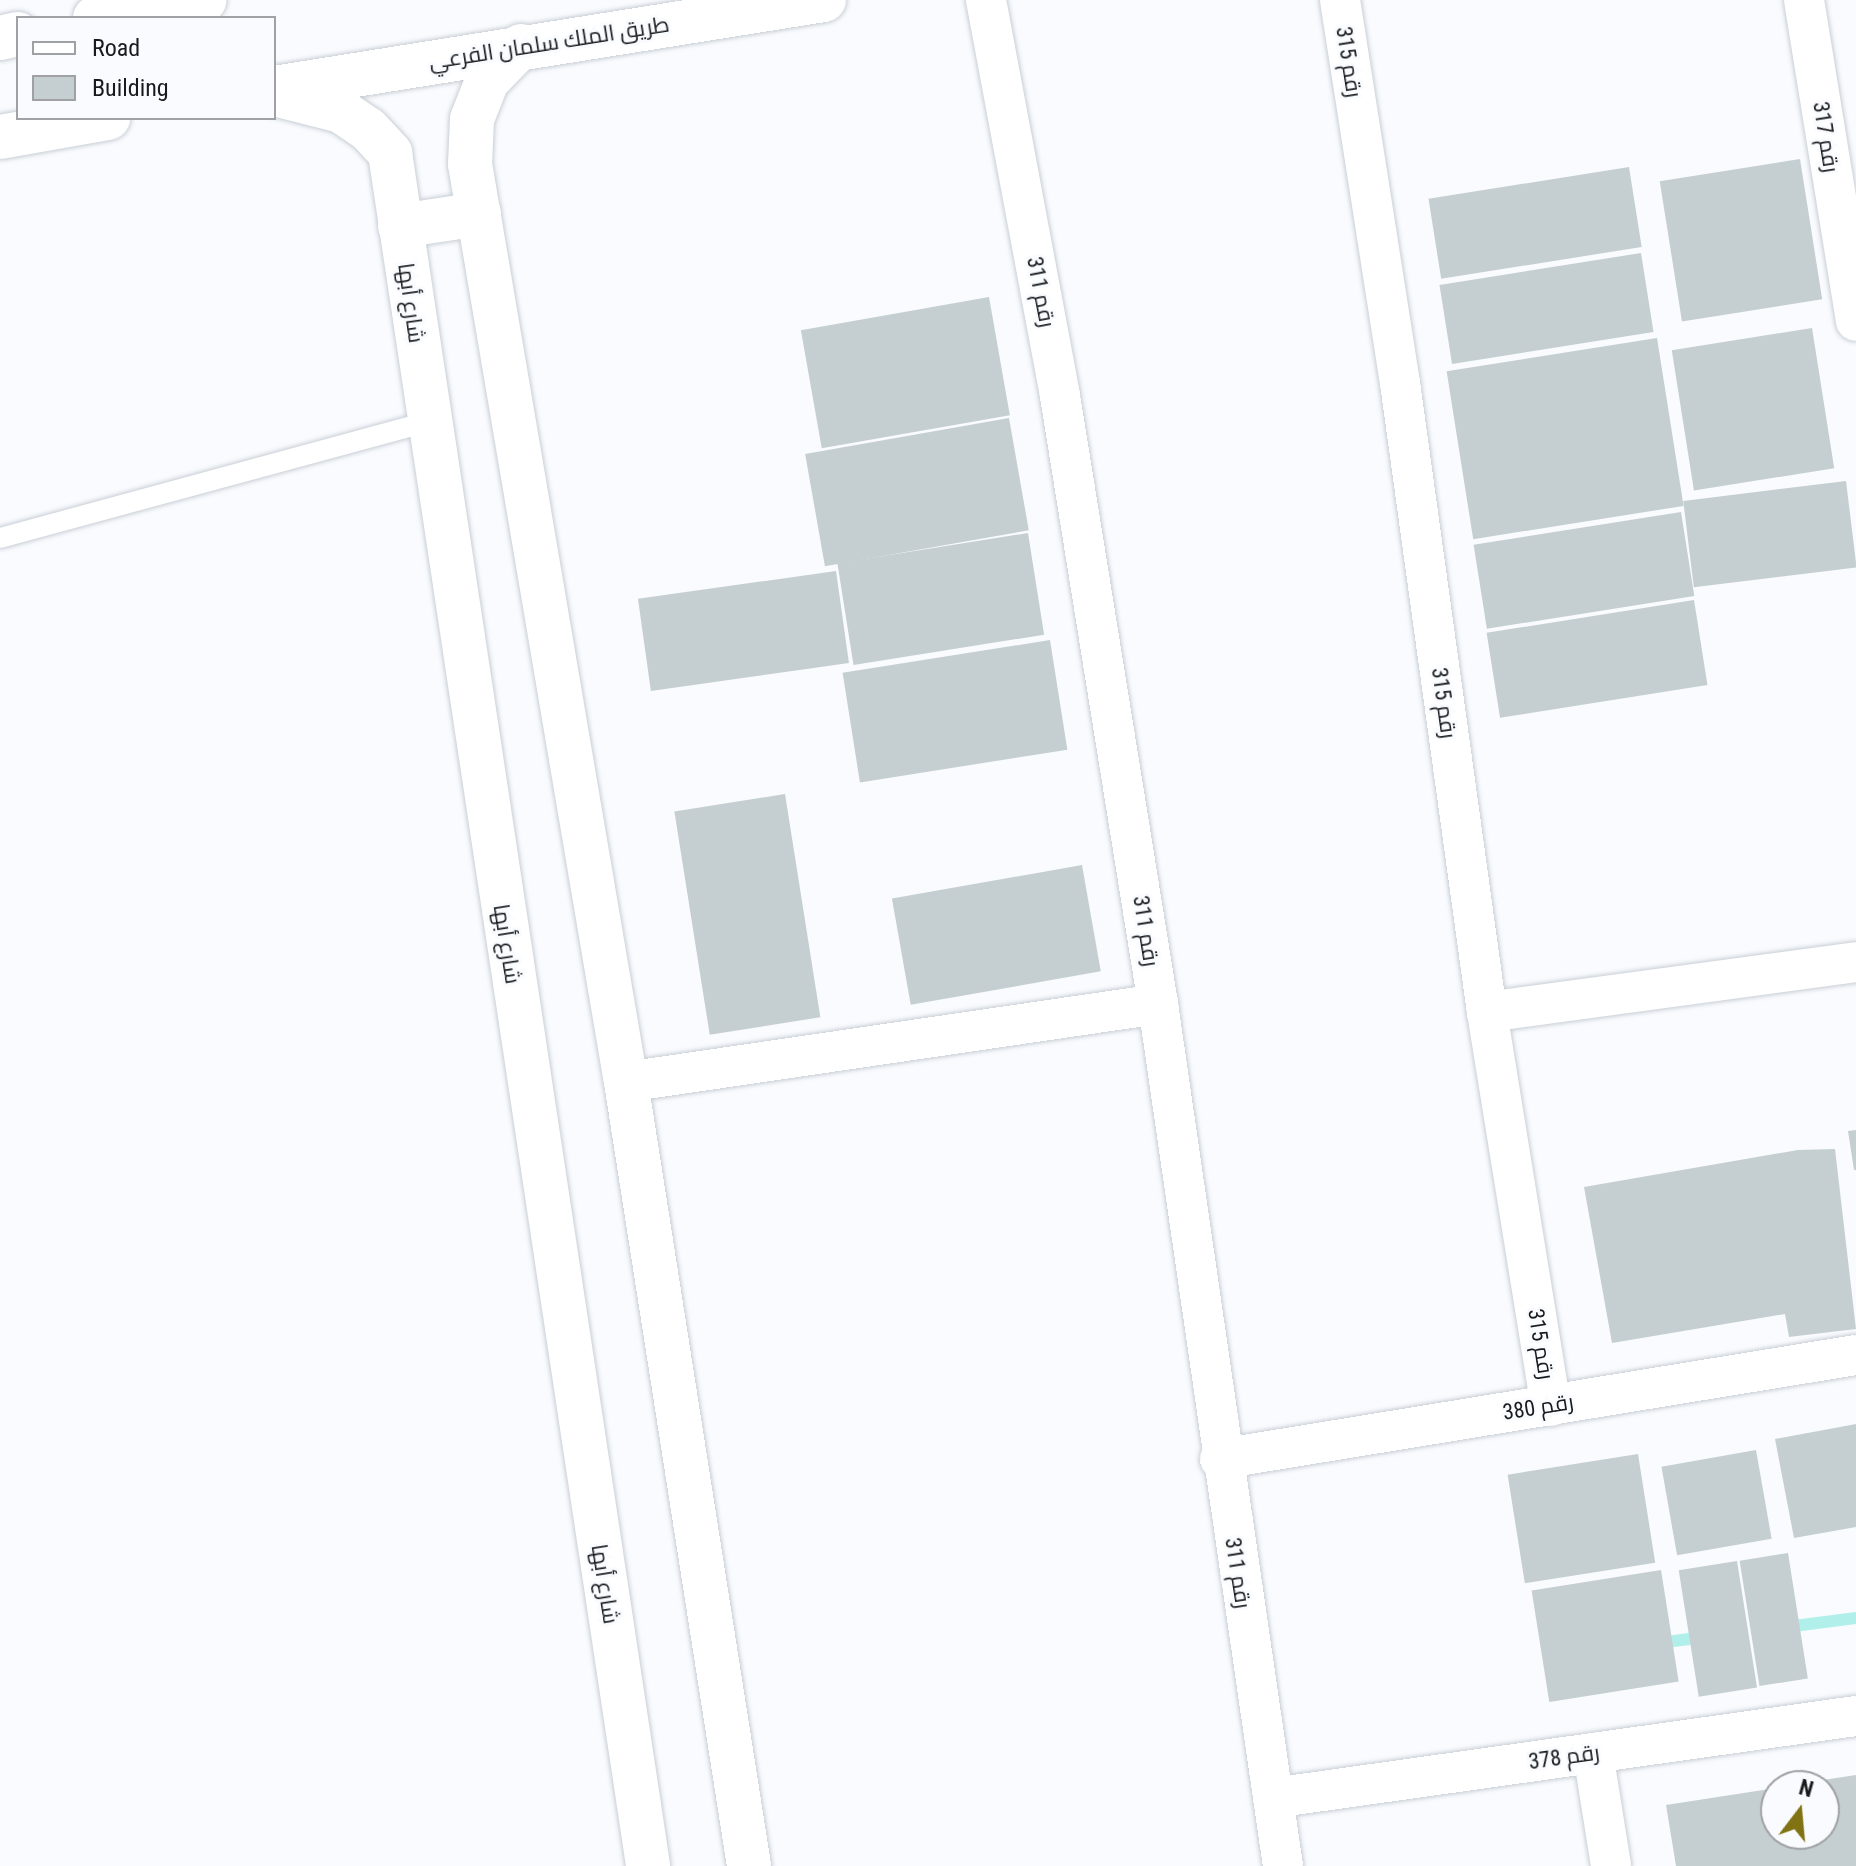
<!DOCTYPE html>
<meta charset="utf-8">
<style>
body{margin:0}
#map{position:relative;width:1856px;height:1866px;overflow:hidden;background:#f9fbfe;font-family:"Roboto Condensed",Cairo,sans-serif}
div>[style]{position:absolute}
.stream>*{height:12px;margin:-6px;padding:0 6px;transform-origin:6px;border-radius:6px;background:#b1f0ea}
.building>*{inset:0;background:#c5cfd2;transform-origin:0 0}
.roads{filter:drop-shadow(0 0 2px #c9cfd6) drop-shadow(0 0 2px #c9cfd6)}
.service>*{height:20px;margin:-10px;padding:0 10px;transform-origin:10px;border-radius:10px;background:#fff}
.minor>*{height:40px;margin:-20px;padding:0 20px;transform-origin:20px;border-radius:20px;background:#fff}
.tertiary>*{height:44px;margin:-22px;padding:0 22px;transform-origin:22px;border-radius:22px;background:#fff}
.primary>*{height:44px;margin:-22px;padding:0 22px;transform-origin:22px;border-radius:22px;background:#fff}
.trunk>*{height:44px;margin:-22px;padding:0 22px;transform-origin:22px;border-radius:22px;background:#fff}
span{translate:-50% -50%;white-space:nowrap;text-align:center;line-height:1.15;-webkit-text-stroke:6px #f9fbfe;paint-order:stroke}
.street-label{font-size:22px;color:#181a1c}
.legend{position:absolute;left:16px;top:16px;width:260px;height:104px;box-sizing:border-box;background:#f9fbfe;border:2px solid #9fa1a4;margin:0;padding:10px 14px;list-style:none;font-size:24px;color:#181a1c}
.legend li{display:flex;align-items:center;gap:16px;height:40px}
.legend b{width:40px;border:2px solid #9fa1a4}
.north{position:absolute;left:1760px;top:1770px;width:80px;height:80px;box-sizing:border-box;background:#f9fbfe;border:2px solid #9fa1a4;border-radius:50%;rotate:16deg;font-size:22px;font-weight:700;line-height:32px;text-align:center;color:#181a1c}
.north::after{content:'';display:block;margin:auto;width:28px;height:36px;background:#817314;clip-path:polygon(50% 0,100% 100%,50% 72%,0 100%)}
</style>
<div id="map">
<div class="stream">
<div style="left:1786px;top:1627px;width:71px;rotate:-7.3deg"></div>
<div style="left:1659px;top:1643px;width:45px;rotate:-7.6deg"></div>
</div>
<div class="building">
<div style="left:1800px;top:159px;width:142px;height:142px;rotate:81deg"></div>
<div style="left:1629px;top:167px;width:81px;height:203px;rotate:81deg"></div>
<div style="left:1641px;top:253px;width:80px;height:204px;rotate:81deg"></div>
<div style="left:989px;top:297px;width:120px;height:191px;rotate:80deg"></div>
<div style="left:1812px;top:328px;width:142px;height:142px;rotate:81deg"></div>
<div style="left:1657px;top:338px;width:170px;height:213px;rotate:81deg"></div>
<div style="left:1009px;top:418px;width:114px;height:207px;rotate:80deg"></div>
<div style="left:1846px;top:481px;width:87px;height:164px;rotate:83deg"></div>
<div style="left:1681px;top:512px;width:85px;height:210px;rotate:81deg"></div>
<div style="left:1028px;top:533px;width:103px;height:193px;rotate:81deg"></div>
<div style="left:836px;top:571px;width:93px;height:200px;rotate:82deg"></div>
<div style="left:1694px;top:600px;width:86px;height:210px;rotate:81deg"></div>
<div style="left:1050px;top:640px;width:111px;height:210px;rotate:81deg"></div>
<div style="left:785px;top:794px;width:226px;height:112px;rotate:81deg"></div>
<div style="left:1082px;top:865px;width:108px;height:193px;rotate:80deg"></div>
<div style="clip-path:polygon(1856px 1130px,1856px 1170px,1854px 1170px,1848px 1131px)"></div>
<div style="clip-path:polygon(1835px 1149px,1856px 1329px,1789px 1337px,1785px 1314px,1612px 1343px,1584px 1187px,1798px 1150px)"></div>
<div style="clip-path:polygon(1856px 1424px,1856px 1527px,1794px 1538px,1775px 1439px)"></div>
<div style="left:1756px;top:1450px;width:90px;height:96px;rotate:80deg"></div>
<div style="left:1638px;top:1454px;width:110px;height:132px;rotate:81deg"></div>
<div style="left:1788px;top:1553px;width:127px;height:49px;rotate:81deg"></div>
<div style="left:1737px;top:1561px;width:128px;height:59px;rotate:81deg"></div>
<div style="left:1661px;top:1570px;width:113px;height:131px;rotate:81deg"></div>
<div style="clip-path:polygon(1856px 1775px,1856px 1866px,1676px 1866px,1666px 1805px,1776px 1788px,1776px 1834px,1824px 1834px,1824px 1786px,1797px 1784px)"></div>
</div>
<div class="roads">
<div class="service">
<div style="left:0;top:538px;width:442px;rotate:-15.2deg"></div>
</div>
<div class="minor">
<div style="left:986px;top:0;width:403px;rotate:79.4deg"></div>
<div style="left:1060px;top:396px;width:616px;rotate:80.84deg"></div>
<div style="left:1158px;top:1004px;width:871px;rotate:81.75deg"></div>
<div style="left:1340px;top:0;width:388px;rotate:81.1deg"></div>
<div style="left:1400px;top:383px;width:635px;rotate:82.13deg"></div>
<div style="left:1487px;top:1012px;width:399px;rotate:80.8deg"></div>
<div style="left:1804px;top:0;width:325px;rotate:80.8deg"></div>
<div style="left:1487px;top:1012px;width:372px;rotate:-7.7deg"></div>
<div style="left:626px;top:1082px;width:538px;rotate:-8.34deg"></div>
<div style="left:1220px;top:1459px;width:644px;rotate:-9.29deg"></div>
<div style="left:1593px;top:1753px;width:114px;rotate:80.9deg"></div>
<div style="left:1273px;top:1798px;width:589px;rotate:-8.01deg"></div>
</div>
<div class="tertiary">
<div style="left:521px;top:46px;width:49px;rotate:134.2deg"></div>
<div style="left:487px;top:81px;width:41px;rotate:111.5deg"></div>
<div style="left:472px;top:119px;width:45px;rotate:92.5deg"></div>
<div style="left:470px;top:164px;width:931px;rotate:80.36deg"></div>
<div style="left:626px;top:1082px;width:794px;rotate:81.08deg"></div>
<div style="left:274px;top:94px;width:69px;rotate:14.2deg"></div>
<div style="left:341px;top:111px;width:32px;rotate:34deg"></div>
<div style="left:368px;top:129px;width:33px;rotate:47deg"></div>
<div style="left:390px;top:153px;width:1732px;rotate:81.43deg"></div>
<div style="left:400px;top:226px;width:80px;rotate:-8.6deg"></div>
</div>
<div class="primary">
<div style="left:274px;top:88px;width:557px;rotate:-9.09deg"></div>
<div style="left:0;top:137px;width:110px;rotate:-10deg"></div>
</div>
<div class="trunk">
<div style="left:95px;top:18px;width:111px;rotate:-9.3deg"></div>
<div style="left:0;top:38px;width:18px;rotate:-13deg"></div>
</div>
</div>
<div class="street-label">
<span style="left:549px;top:43px;rotate:-9deg">طريق الملك سلمان الفرعي</span>
<span style="left:1349px;top:62px;rotate:81deg">رقم 315</span>
<span style="left:1826px;top:137px;rotate:81deg">رقم 317</span>
<span style="left:1041px;top:292px;rotate:79deg">رقم 311</span>
<span style="left:411px;top:303px;rotate:82deg">شارع أبها</span>
<span style="left:1444px;top:703px;rotate:82deg">رقم 315</span>
<span style="left:1146px;top:931px;rotate:81deg">رقم 311</span>
<span style="left:507px;top:944px;rotate:81deg">شارع أبها</span>
<span style="left:1541px;top:1344px;rotate:81deg">رقم 315</span>
<span style="left:1538px;top:1407px;rotate:-9deg">رقم 380</span>
<span style="left:1238px;top:1573px;rotate:81deg">رقم 311</span>
<span style="left:605px;top:1584px;rotate:81deg">شارع أبها</span>
<span style="left:1564px;top:1757px;rotate:-8deg">رقم 378</span>
</div>
<ul class="legend">
<li><b style="height:10px;background:#fff"></b>Road</li>
<li><b style="height:22px;background:#c5cfd2"></b>Building</li>
</ul>
<div class="north">N</div>
</div>
